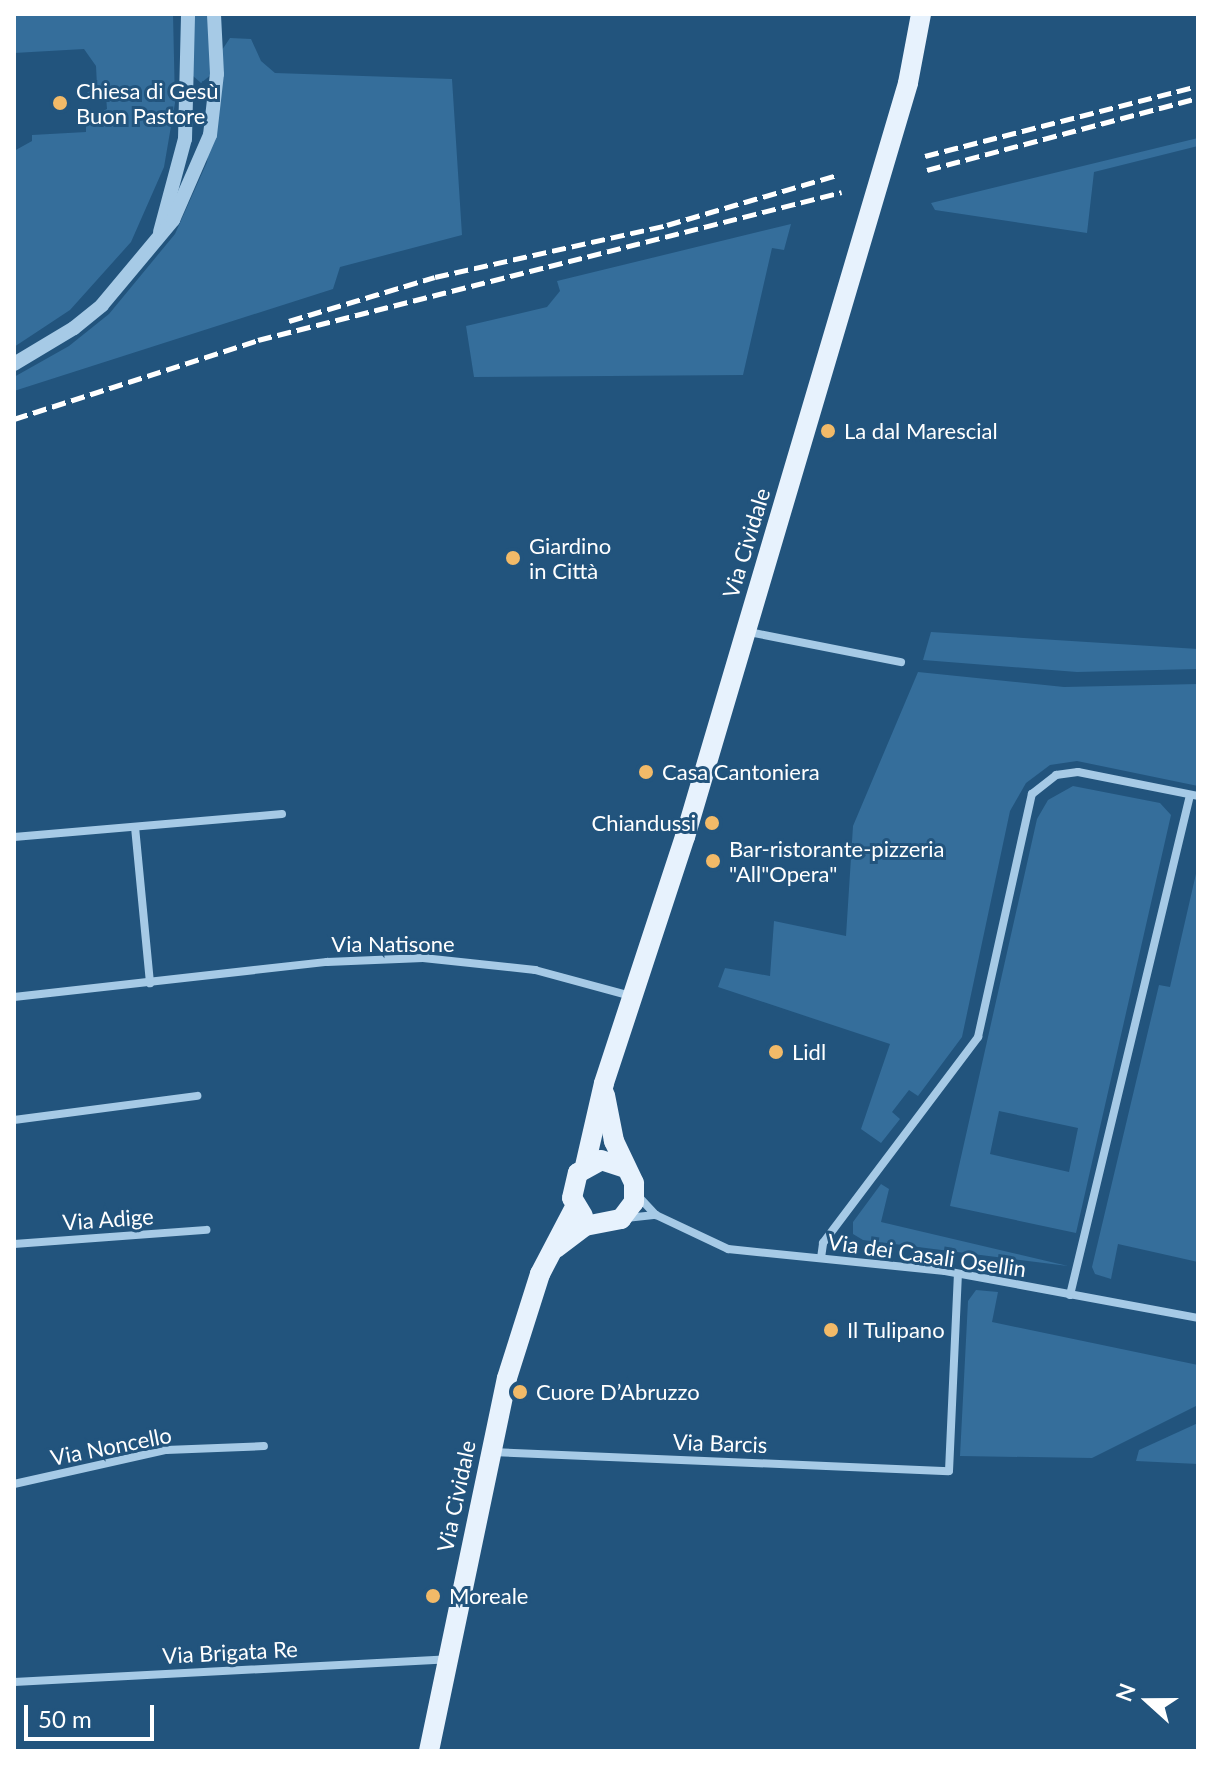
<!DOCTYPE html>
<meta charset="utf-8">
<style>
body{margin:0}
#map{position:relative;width:1212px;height:1765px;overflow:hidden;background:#22547d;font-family:Lato,sans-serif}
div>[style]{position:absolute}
.green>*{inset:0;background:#356e9b}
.minor>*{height:8px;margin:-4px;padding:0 4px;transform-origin:4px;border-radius:4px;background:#a6cae6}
.tertiary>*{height:14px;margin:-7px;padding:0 7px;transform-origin:7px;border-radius:7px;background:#a6cae6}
.primary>*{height:20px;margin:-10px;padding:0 10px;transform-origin:10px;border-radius:10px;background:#e7f2fd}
.rail>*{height:5px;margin-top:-2.5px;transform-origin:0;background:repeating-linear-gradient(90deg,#fff 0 14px,transparent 0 20px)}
.dots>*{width:22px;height:22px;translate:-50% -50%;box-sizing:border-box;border:4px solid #22547d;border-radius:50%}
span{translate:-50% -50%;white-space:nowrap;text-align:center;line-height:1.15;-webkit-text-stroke:6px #22547d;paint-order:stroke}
.poi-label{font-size:22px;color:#fff}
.left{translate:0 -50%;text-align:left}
.right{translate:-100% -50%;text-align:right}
.street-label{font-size:22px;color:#fff}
.frame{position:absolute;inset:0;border:16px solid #fff;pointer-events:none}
.north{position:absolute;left:1108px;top:1661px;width:80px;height:80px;-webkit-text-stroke:6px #22547d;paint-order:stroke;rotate:291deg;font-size:22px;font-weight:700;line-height:32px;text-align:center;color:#fff}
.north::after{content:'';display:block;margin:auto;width:28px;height:36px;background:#fff;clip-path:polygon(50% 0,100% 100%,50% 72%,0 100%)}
.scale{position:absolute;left:24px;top:1705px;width:130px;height:36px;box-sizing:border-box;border:4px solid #fff;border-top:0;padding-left:10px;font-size:24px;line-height:28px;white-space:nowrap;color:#fff;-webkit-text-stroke:6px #22547d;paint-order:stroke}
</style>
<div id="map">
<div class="green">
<div style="clip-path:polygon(14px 14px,173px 14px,175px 103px,164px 167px,131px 242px,70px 310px,14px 347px,14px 151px,32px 141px,32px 135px,86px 132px,86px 120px,107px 109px,106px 96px,87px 93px,97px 86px,96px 66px,84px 49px,14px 53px)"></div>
<div style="clip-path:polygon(193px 14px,210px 14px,212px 74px,201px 83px,193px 76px)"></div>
<div style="clip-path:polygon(230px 38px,251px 39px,261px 61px,275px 73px,452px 79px,462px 235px,340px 267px,333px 289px,14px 391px,14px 377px,69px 346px,109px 314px,175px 234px,207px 162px,222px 50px)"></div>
<div style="clip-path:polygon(1198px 138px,1198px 146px,1094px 172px,1087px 233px,935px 210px,931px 203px)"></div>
<div style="clip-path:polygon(791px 224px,784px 250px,772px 248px,743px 375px,474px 377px,466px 326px,547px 307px,560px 291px,557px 281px)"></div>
<div style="clip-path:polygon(931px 632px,1198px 649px,1198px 669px,1077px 672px,923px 660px)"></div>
<div style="clip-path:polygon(918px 672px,1064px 687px,1198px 684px,1198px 786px,1077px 761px,1050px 765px,1026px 783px,1010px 811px,962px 1037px,918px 1096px,909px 1090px,892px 1112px,900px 1119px,881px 1143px,861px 1129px,890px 1044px,718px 987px,725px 968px,770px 976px,774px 921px,846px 936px,853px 826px)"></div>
<div style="clip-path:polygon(evenodd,1073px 786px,1160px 803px,1171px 815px,1076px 1233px,950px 1206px,1037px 819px,1048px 800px,1073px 786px,999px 1111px,1078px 1128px,1069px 1172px,990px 1154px,999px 1111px)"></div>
<div style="clip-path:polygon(1198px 865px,1198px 1262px,1118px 1244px,1111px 1279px,1095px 1274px,1092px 1267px,1159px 985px,1170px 987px)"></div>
<div style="clip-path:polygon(881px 1184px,889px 1189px,881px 1222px,1068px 1266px,863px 1240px,853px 1234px,853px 1222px)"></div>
<div style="clip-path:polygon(976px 1290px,998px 1292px,992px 1322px,1198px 1365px,1198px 1405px,1092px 1458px,960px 1456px,968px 1301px)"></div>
<div style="clip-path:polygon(1198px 1423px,1198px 1464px,1136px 1461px,1139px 1450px)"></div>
</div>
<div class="minor">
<div style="left:749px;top:632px;width:155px;rotate:11.2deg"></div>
<div style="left:135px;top:827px;width:157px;rotate:84.5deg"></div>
<div style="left:14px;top:837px;width:269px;rotate:-4.9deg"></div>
<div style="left:14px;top:997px;width:315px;rotate:-6.4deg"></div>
<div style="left:327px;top:962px;width:96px;rotate:-2.4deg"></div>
<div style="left:423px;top:958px;width:113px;rotate:6.1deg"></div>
<div style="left:535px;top:970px;width:99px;rotate:15.2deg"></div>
<div style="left:14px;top:1120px;width:185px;rotate:-7.5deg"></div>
<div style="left:638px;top:1196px;width:26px;rotate:47deg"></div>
<div style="left:656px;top:1215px;width:80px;rotate:25.3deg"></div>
<div style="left:728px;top:1249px;width:218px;rotate:5.8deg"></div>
<div style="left:945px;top:1271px;width:257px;rotate:10.5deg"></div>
<div style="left:626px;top:1218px;width:30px;rotate:-6deg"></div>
<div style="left:14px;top:1244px;width:193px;rotate:-4.2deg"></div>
<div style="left:821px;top:1258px;width:15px;rotate:-82deg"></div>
<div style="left:823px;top:1243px;width:258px;rotate:-53deg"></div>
<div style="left:978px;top:1037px;width:249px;rotate:-77.5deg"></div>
<div style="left:1032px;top:794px;width:31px;rotate:-38deg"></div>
<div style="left:1056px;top:775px;width:22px;rotate:-8deg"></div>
<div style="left:1078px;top:772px;width:122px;rotate:11.3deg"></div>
<div style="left:1070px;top:1295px;width:514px;rotate:-76.5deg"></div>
<div style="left:492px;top:1452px;width:457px;rotate:2.4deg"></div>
<div style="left:949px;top:1471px;width:197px;rotate:-87.4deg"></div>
<div style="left:14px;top:1484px;width:156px;rotate:-12.6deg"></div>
<div style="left:166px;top:1450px;width:98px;rotate:-2.3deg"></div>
<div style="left:14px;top:1682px;width:435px;rotate:-3deg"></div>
</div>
<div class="tertiary">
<div style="left:160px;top:232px;width:96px;rotate:-75deg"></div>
<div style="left:185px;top:139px;width:125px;rotate:-88.6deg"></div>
<div style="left:14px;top:364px;width:70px;rotate:-31deg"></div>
<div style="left:74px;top:328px;width:36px;rotate:-39deg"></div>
<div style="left:102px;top:305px;width:111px;rotate:-50.1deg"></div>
<div style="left:173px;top:220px;width:93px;rotate:-66.5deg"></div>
<div style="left:210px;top:135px;width:61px;rotate:-83.5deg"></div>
<div style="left:217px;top:74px;width:60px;rotate:-92.9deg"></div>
</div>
<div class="primary">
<div style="left:585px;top:1166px;width:85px;rotate:-77.1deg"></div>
<div style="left:604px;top:1083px;width:259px;rotate:-71.8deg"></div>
<div style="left:685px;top:837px;width:786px;rotate:-73.52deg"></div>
<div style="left:908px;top:83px;width:70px;rotate:-79.3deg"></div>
<div style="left:583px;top:1216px;width:21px;rotate:-121deg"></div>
<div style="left:572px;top:1198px;width:26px;rotate:-77deg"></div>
<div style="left:578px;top:1173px;width:26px;rotate:-29deg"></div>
<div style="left:601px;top:1160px;width:25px;rotate:18deg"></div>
<div style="left:556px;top:1248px;width:36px;rotate:-37deg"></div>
<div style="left:585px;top:1226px;width:37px;rotate:-11deg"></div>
<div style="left:621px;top:1219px;width:21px;rotate:-53deg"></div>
<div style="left:634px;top:1202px;width:19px;rotate:-90deg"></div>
<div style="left:634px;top:1183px;width:47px;rotate:-115.5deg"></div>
<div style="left:614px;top:1141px;width:47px;rotate:-101.1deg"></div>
<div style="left:429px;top:1751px;width:381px;rotate:-78.2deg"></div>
<div style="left:507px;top:1378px;width:109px;rotate:-72.4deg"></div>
<div style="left:540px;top:1274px;width:76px;rotate:-62.4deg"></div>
</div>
<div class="rail">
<div style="left:925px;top:156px;width:282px;rotate:-14.4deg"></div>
<div style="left:927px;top:170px;width:280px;rotate:-14.9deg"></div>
<div style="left:289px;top:321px;width:152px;rotate:-16.8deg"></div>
<div style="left:435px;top:277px;width:238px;rotate:-12.6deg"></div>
<div style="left:667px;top:225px;width:177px;rotate:-16.4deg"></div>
<div style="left:14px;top:419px;width:256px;rotate:-17.9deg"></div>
<div style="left:258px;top:340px;width:602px;rotate:-14.22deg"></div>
</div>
<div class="dots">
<div style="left:60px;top:103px;background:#f2ba68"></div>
<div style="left:828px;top:431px;background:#f2ba68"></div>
<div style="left:513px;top:558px;background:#f2ba68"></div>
<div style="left:646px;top:772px;background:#f2ba68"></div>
<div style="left:712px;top:823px;background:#f2ba68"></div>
<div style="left:713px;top:861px;background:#f2ba68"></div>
<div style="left:776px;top:1052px;background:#f2ba68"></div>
<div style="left:831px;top:1330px;background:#f2ba68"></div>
<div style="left:520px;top:1392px;background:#f2ba68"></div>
<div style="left:433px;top:1596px;background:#f2ba68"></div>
</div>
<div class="poi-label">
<span class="left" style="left:76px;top:103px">Chiesa di Gesù<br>Buon Pastore</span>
<span class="left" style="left:844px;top:431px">La dal Marescial</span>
<span class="left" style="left:529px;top:558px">Giardino<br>in Città</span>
<span class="left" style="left:662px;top:772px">Casa Cantoniera</span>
<span class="right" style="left:696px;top:823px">Chiandussi</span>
<span class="left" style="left:729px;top:861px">Bar-ristorante-pizzeria<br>"All"Opera"</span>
<span class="left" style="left:792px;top:1052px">Lidl</span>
<span class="left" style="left:847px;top:1330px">Il Tulipano</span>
<span class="left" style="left:536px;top:1392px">Cuore D’Abruzzo</span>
<span class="left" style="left:449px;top:1596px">Moreale</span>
</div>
<div class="street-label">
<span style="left:746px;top:543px;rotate:-73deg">Via Cividale</span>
<span style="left:393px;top:944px">Via Natisone</span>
<span style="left:108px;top:1219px;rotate:-4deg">Via Adige</span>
<span style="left:927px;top:1255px;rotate:8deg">Via dei Casali Osellin</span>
<span style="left:720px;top:1443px;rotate:2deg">Via Barcis</span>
<span style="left:111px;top:1446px;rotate:-11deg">Via Noncello</span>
<span style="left:456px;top:1496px;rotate:-78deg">Via Cividale</span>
<span style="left:230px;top:1652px;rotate:-3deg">Via Brigata Re</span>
</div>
<div class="frame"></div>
<div class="north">N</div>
<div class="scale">50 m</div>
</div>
